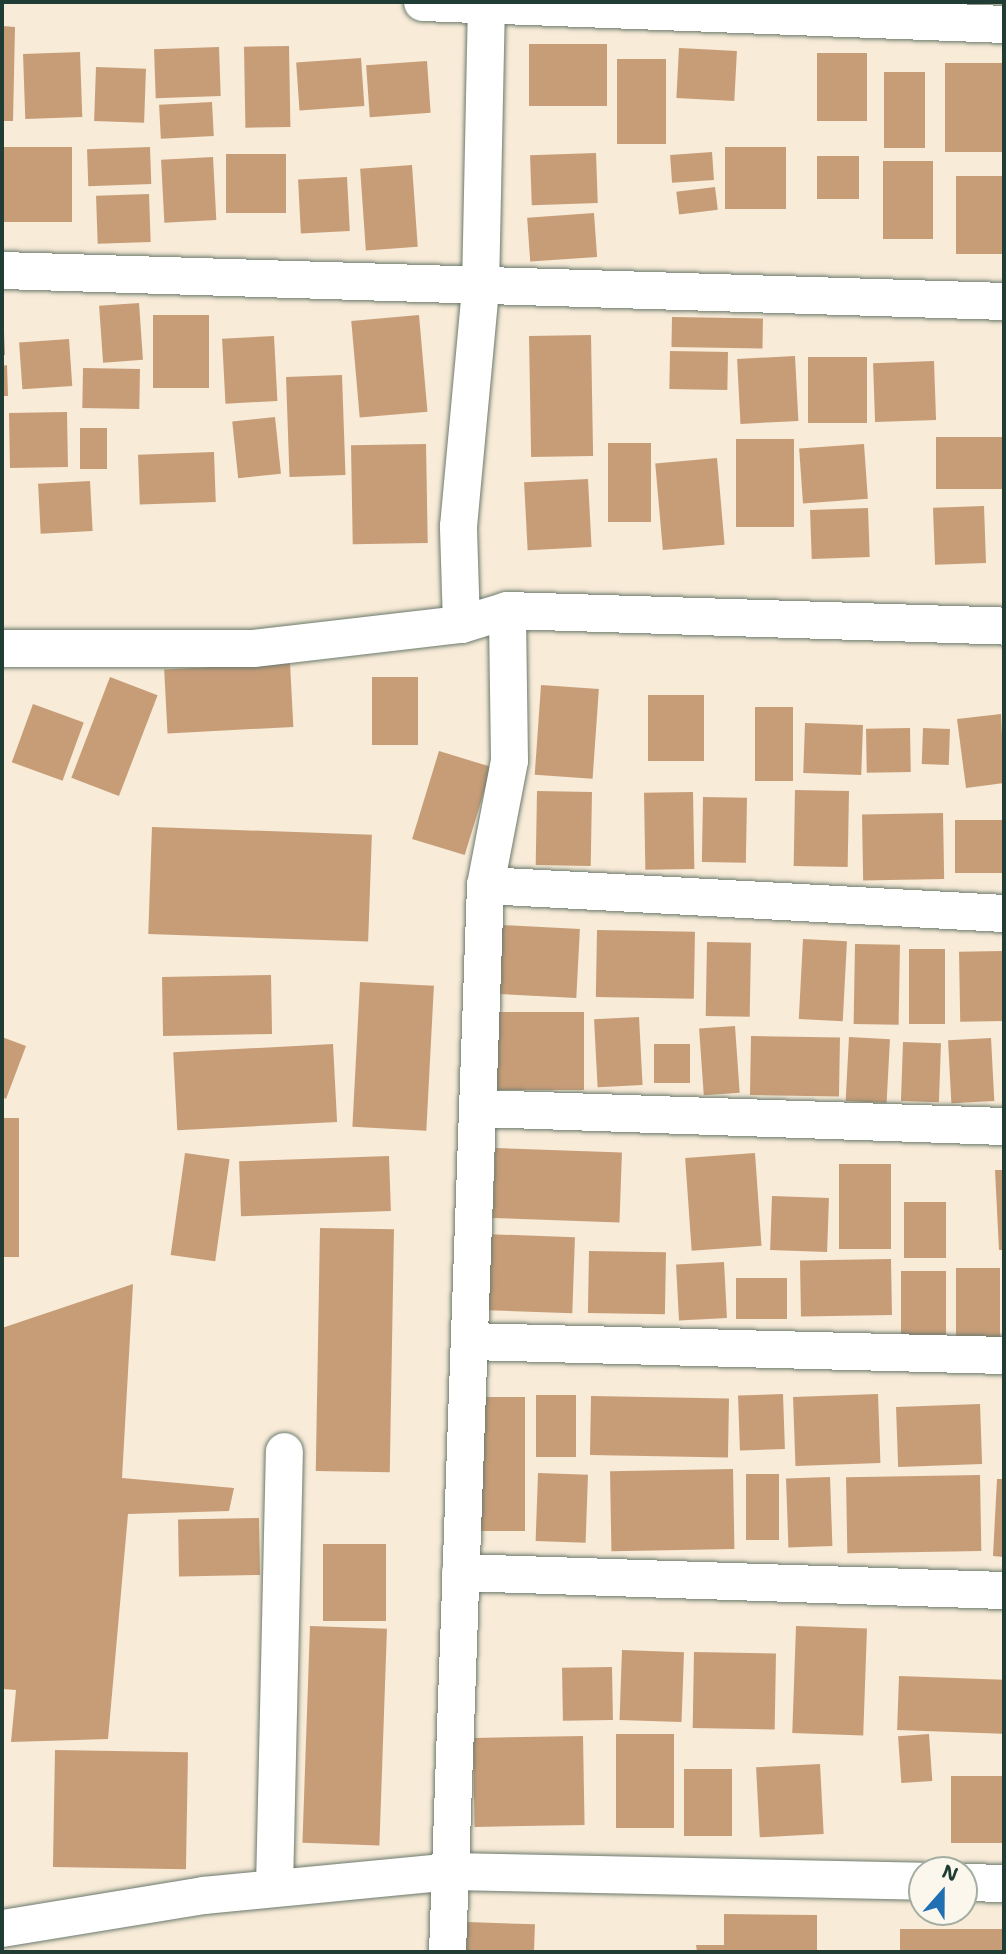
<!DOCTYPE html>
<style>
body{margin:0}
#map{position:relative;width:1006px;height:1954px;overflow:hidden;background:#f8ebd7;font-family:"Shantell Sans",sans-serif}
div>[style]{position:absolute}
.building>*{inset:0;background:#c79d78;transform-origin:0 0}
.roads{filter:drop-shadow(0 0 2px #6b7a6d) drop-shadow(0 0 2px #6b7a6d)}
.street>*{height:37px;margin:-18.5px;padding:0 18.5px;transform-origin:18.5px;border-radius:18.5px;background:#fff}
span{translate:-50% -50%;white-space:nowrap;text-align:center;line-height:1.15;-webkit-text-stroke:6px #fbf7ec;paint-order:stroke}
.frame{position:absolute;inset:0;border:4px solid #1f3d34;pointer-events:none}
.north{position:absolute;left:908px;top:1856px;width:70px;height:70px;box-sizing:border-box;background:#fbf7ec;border:2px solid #a3ada2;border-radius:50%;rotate:21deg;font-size:19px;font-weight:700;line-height:28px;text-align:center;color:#1f3d34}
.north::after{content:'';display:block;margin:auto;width:24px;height:32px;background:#1f6fb2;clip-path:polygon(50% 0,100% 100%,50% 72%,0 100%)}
</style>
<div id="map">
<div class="building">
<div style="clip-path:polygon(2px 26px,15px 27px,13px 121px,2px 121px)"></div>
<div style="left:529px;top:44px;width:78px;height:62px"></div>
<div style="left:289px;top:46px;width:81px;height:45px;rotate:89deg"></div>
<div style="left:219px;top:47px;width:49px;height:65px;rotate:88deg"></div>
<div style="left:679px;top:48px;width:58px;height:50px;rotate:3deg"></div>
<div style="left:80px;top:52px;width:65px;height:57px;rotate:88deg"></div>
<div style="left:867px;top:53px;width:68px;height:50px;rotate:90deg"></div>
<div style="left:361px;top:58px;width:48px;height:65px;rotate:86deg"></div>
<div style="left:617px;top:59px;width:49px;height:85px"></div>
<div style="left:427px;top:61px;width:52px;height:61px;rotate:86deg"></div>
<div style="left:1002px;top:63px;width:89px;height:57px;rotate:90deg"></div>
<div style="left:96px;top:67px;width:50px;height:54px;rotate:2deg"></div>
<div style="left:884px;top:72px;width:41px;height:76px"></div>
<div style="left:212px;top:102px;width:34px;height:53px;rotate:87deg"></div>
<div style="left:72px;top:147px;width:75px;height:70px;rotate:90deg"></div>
<div style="left:150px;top:147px;width:37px;height:63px;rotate:88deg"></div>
<div style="left:725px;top:147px;width:61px;height:62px"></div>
<div style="left:712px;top:152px;width:28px;height:42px;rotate:86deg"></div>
<div style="left:596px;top:153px;width:50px;height:66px;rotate:88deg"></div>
<div style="left:226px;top:154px;width:60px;height:59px"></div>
<div style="left:817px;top:156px;width:42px;height:43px"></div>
<div style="left:213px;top:157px;width:63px;height:52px;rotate:87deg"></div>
<div style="left:883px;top:161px;width:50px;height:78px"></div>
<div style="left:412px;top:165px;width:82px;height:52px;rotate:86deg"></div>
<div style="left:956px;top:176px;width:48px;height:78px"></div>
<div style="left:347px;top:177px;width:54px;height:49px;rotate:87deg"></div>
<div style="left:715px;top:187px;width:23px;height:39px;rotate:83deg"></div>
<div style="left:149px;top:194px;width:48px;height:53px;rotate:88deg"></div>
<div style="left:594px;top:213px;width:44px;height:67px;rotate:86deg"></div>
<div style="left:139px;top:303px;width:57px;height:40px;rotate:86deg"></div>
<div style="left:153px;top:315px;width:56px;height:73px"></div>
<div style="left:419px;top:315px;width:97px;height:68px;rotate:85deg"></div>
<div style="left:672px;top:317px;width:91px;height:30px;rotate:1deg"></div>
<div style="clip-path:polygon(2px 332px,4px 332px,5px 355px,2px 355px)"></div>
<div style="left:591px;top:335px;width:121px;height:62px;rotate:89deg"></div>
<div style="left:274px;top:336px;width:65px;height:52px;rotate:87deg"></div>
<div style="left:69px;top:339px;width:47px;height:50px;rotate:86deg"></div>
<div style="left:670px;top:351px;width:58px;height:38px;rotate:1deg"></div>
<div style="left:795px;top:356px;width:65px;height:58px;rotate:87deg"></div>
<div style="left:808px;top:357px;width:59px;height:66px"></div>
<div style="left:934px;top:361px;width:59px;height:61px;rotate:88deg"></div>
<div style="clip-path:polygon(7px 365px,8px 396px,2px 396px,2px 366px)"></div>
<div style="left:83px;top:368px;width:57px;height:40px;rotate:1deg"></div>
<div style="left:342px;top:375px;width:100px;height:56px;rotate:88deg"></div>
<div style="left:67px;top:412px;width:55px;height:58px;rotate:89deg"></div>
<div style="left:275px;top:417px;width:57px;height:43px;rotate:84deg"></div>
<div style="left:80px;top:428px;width:27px;height:41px"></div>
<div style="left:1004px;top:437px;width:52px;height:68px;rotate:90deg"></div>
<div style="left:736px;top:439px;width:58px;height:88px"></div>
<div style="left:608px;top:443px;width:43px;height:79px"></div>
<div style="left:426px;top:444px;width:99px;height:75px;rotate:89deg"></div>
<div style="left:864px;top:444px;width:55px;height:65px;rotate:86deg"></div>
<div style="left:214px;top:452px;width:50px;height:76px;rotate:88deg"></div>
<div style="left:717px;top:458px;width:87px;height:62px;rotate:85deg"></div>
<div style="left:588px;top:479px;width:68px;height:64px;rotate:87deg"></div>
<div style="left:90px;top:481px;width:50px;height:52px;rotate:87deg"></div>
<div style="left:984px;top:506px;width:57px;height:51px;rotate:88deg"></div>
<div style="left:868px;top:508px;width:49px;height:58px;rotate:88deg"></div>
<div style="left:290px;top:663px;width:64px;height:126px;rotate:87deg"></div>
<div style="left:110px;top:677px;width:51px;height:108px;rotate:21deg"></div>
<div style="left:372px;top:677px;width:46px;height:68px"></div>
<div style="left:541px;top:685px;width:58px;height:90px;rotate:4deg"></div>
<div style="left:648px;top:695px;width:56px;height:66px"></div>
<div style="left:33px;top:704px;width:54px;height:62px;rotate:20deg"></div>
<div style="left:755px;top:707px;width:38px;height:74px"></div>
<div style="clip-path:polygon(1001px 714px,1004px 783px,966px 788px,957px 719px)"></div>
<div style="left:805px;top:723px;width:58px;height:50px;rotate:2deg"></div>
<div style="left:910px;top:728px;width:44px;height:44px;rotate:89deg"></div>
<div style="left:923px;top:728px;width:27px;height:36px;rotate:2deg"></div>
<div style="left:439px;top:751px;width:55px;height:92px;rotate:17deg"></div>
<div style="left:795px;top:790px;width:54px;height:76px;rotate:1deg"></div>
<div style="left:537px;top:791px;width:55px;height:74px;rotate:1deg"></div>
<div style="left:693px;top:792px;width:77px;height:49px;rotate:89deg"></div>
<div style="left:703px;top:797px;width:44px;height:65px;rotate:1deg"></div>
<div style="left:943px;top:813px;width:66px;height:81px;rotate:89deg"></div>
<div style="left:955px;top:820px;width:49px;height:53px"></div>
<div style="left:152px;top:827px;width:220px;height:107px;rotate:2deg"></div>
<div style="left:502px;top:925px;width:78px;height:69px;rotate:3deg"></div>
<div style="left:597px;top:930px;width:98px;height:67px;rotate:1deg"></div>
<div style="left:803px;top:939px;width:44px;height:80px;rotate:3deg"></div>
<div style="left:707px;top:942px;width:44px;height:74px;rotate:1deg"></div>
<div style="left:855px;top:944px;width:45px;height:80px;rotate:1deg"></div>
<div style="left:909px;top:949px;width:36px;height:75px"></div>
<div style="left:1003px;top:951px;width:70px;height:44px;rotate:89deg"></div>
<div style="left:271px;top:975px;width:59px;height:109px;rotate:89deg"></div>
<div style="left:360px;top:982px;width:74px;height:145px;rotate:3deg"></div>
<div style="left:497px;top:1012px;width:87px;height:78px"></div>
<div style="left:639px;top:1017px;width:68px;height:45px;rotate:87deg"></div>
<div style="left:735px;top:1026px;width:67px;height:36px;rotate:86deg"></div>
<div style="left:751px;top:1036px;width:89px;height:59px;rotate:1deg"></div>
<div style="clip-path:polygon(2px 1037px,26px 1046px,6px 1099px,2px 1097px)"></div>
<div style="left:849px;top:1037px;width:41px;height:64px;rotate:3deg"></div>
<div style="left:991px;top:1038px;width:63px;height:43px;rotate:87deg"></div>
<div style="left:903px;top:1042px;width:38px;height:59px;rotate:2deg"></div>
<div style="left:333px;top:1044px;width:78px;height:160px;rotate:87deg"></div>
<div style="left:690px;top:1044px;width:39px;height:36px;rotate:90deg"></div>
<div style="left:2px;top:1118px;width:17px;height:139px"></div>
<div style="left:495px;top:1148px;width:127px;height:70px;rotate:2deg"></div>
<div style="left:185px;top:1153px;width:45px;height:103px;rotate:8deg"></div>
<div style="left:755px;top:1153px;width:93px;height:70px;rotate:86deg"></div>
<div style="left:389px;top:1156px;width:55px;height:150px;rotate:88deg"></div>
<div style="left:839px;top:1164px;width:52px;height:85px"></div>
<div style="clip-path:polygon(995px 1170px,1004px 1170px,1004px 1250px,999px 1250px)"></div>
<div style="left:772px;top:1196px;width:57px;height:54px;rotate:2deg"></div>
<div style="left:904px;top:1202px;width:42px;height:56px"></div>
<div style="left:320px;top:1228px;width:74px;height:243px;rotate:1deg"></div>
<div style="left:483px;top:1234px;width:92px;height:76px;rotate:2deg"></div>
<div style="left:589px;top:1251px;width:77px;height:62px;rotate:1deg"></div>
<div style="left:891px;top:1259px;width:56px;height:91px;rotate:89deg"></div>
<div style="left:724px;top:1262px;width:56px;height:48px;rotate:87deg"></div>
<div style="left:956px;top:1268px;width:44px;height:70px"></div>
<div style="left:901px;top:1271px;width:45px;height:67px"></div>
<div style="left:787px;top:1278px;width:41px;height:51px;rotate:90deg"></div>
<div style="clip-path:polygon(133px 1284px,122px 1478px,234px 1488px,229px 1511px,128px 1514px,108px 1739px,11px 1742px,16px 1690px,2px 1689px,2px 1328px)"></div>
<div style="left:783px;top:1394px;width:55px;height:45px;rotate:88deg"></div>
<div style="left:878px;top:1394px;width:69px;height:85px;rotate:88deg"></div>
<div style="left:536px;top:1395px;width:40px;height:62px"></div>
<div style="left:591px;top:1396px;width:138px;height:59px;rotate:1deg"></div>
<div style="left:476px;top:1397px;width:49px;height:134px"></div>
<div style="left:980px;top:1404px;width:60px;height:84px;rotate:88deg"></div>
<div style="left:733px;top:1469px;width:80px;height:123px;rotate:89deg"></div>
<div style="left:538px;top:1473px;width:50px;height:68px;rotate:2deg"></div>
<div style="left:746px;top:1474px;width:33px;height:66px"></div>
<div style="left:980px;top:1475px;width:76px;height:134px;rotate:89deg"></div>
<div style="left:830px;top:1477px;width:69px;height:44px;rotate:88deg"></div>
<div style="clip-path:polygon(997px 1479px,1004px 1479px,1004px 1557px,993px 1556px)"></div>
<div style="left:259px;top:1518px;width:57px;height:81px;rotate:89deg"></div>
<div style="left:323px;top:1544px;width:63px;height:77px"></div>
<div style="left:310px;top:1626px;width:77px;height:217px;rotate:2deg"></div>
<div style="left:796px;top:1626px;width:71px;height:107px;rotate:2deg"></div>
<div style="left:622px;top:1650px;width:62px;height:70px;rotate:2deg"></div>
<div style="left:694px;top:1652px;width:82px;height:76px;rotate:1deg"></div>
<div style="left:612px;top:1667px;width:53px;height:50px;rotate:89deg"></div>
<div style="left:899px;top:1676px;width:105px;height:54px;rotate:2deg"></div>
<div style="left:616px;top:1734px;width:58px;height:94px"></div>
<div style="left:929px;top:1734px;width:47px;height:31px;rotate:86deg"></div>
<div style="left:583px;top:1736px;width:89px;height:110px;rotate:89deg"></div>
<div style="left:55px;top:1750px;width:133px;height:117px;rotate:1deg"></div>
<div style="left:820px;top:1764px;width:70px;height:64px;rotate:87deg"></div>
<div style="left:684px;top:1769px;width:48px;height:67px"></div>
<div style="left:1004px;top:1776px;width:67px;height:53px;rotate:90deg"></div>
<div style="clip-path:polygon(724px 1914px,817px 1915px,817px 1952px,697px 1952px,696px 1945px,724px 1945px)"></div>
<div style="left:467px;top:1922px;width:68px;height:30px;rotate:2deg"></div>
<div style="left:1004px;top:1929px;width:23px;height:104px;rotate:90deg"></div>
</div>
<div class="roads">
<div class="street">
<div style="left:422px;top:2px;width:582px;rotate:2.16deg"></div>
<div style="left:2px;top:270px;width:1002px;rotate:1.77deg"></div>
<div style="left:461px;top:624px;width:98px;rotate:-91.8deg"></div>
<div style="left:458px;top:526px;width:239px;rotate:-84.7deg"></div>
<div style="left:480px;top:288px;width:286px;rotate:-88.8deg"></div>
<div style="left:2px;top:648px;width:251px"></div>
<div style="left:253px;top:648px;width:209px;rotate:-6.6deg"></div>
<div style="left:461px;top:624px;width:48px;rotate:-16.9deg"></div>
<div style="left:507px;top:610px;width:497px;rotate:1.8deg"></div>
<div style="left:485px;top:885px;width:520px;rotate:3.09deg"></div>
<div style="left:480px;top:1108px;width:524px;rotate:1.97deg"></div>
<div style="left:469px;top:1341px;width:535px;rotate:1.5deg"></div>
<div style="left:460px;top:1572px;width:544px;rotate:1.9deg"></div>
<div style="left:964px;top:1882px;width:40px;rotate:1.4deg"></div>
<div style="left:274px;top:1887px;width:436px;rotate:-88.7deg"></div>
<div style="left:2px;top:1928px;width:204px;rotate:-9.3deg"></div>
<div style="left:203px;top:1895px;width:249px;rotate:-5.5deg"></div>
<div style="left:451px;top:1871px;width:471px;rotate:1.2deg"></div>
<div style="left:447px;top:1952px;width:1068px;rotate:-87.96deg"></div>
<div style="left:485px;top:885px;width:127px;rotate:-79.1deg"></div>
<div style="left:509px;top:760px;width:150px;rotate:-90.8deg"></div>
</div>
</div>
<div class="frame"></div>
<div class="north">N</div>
</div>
